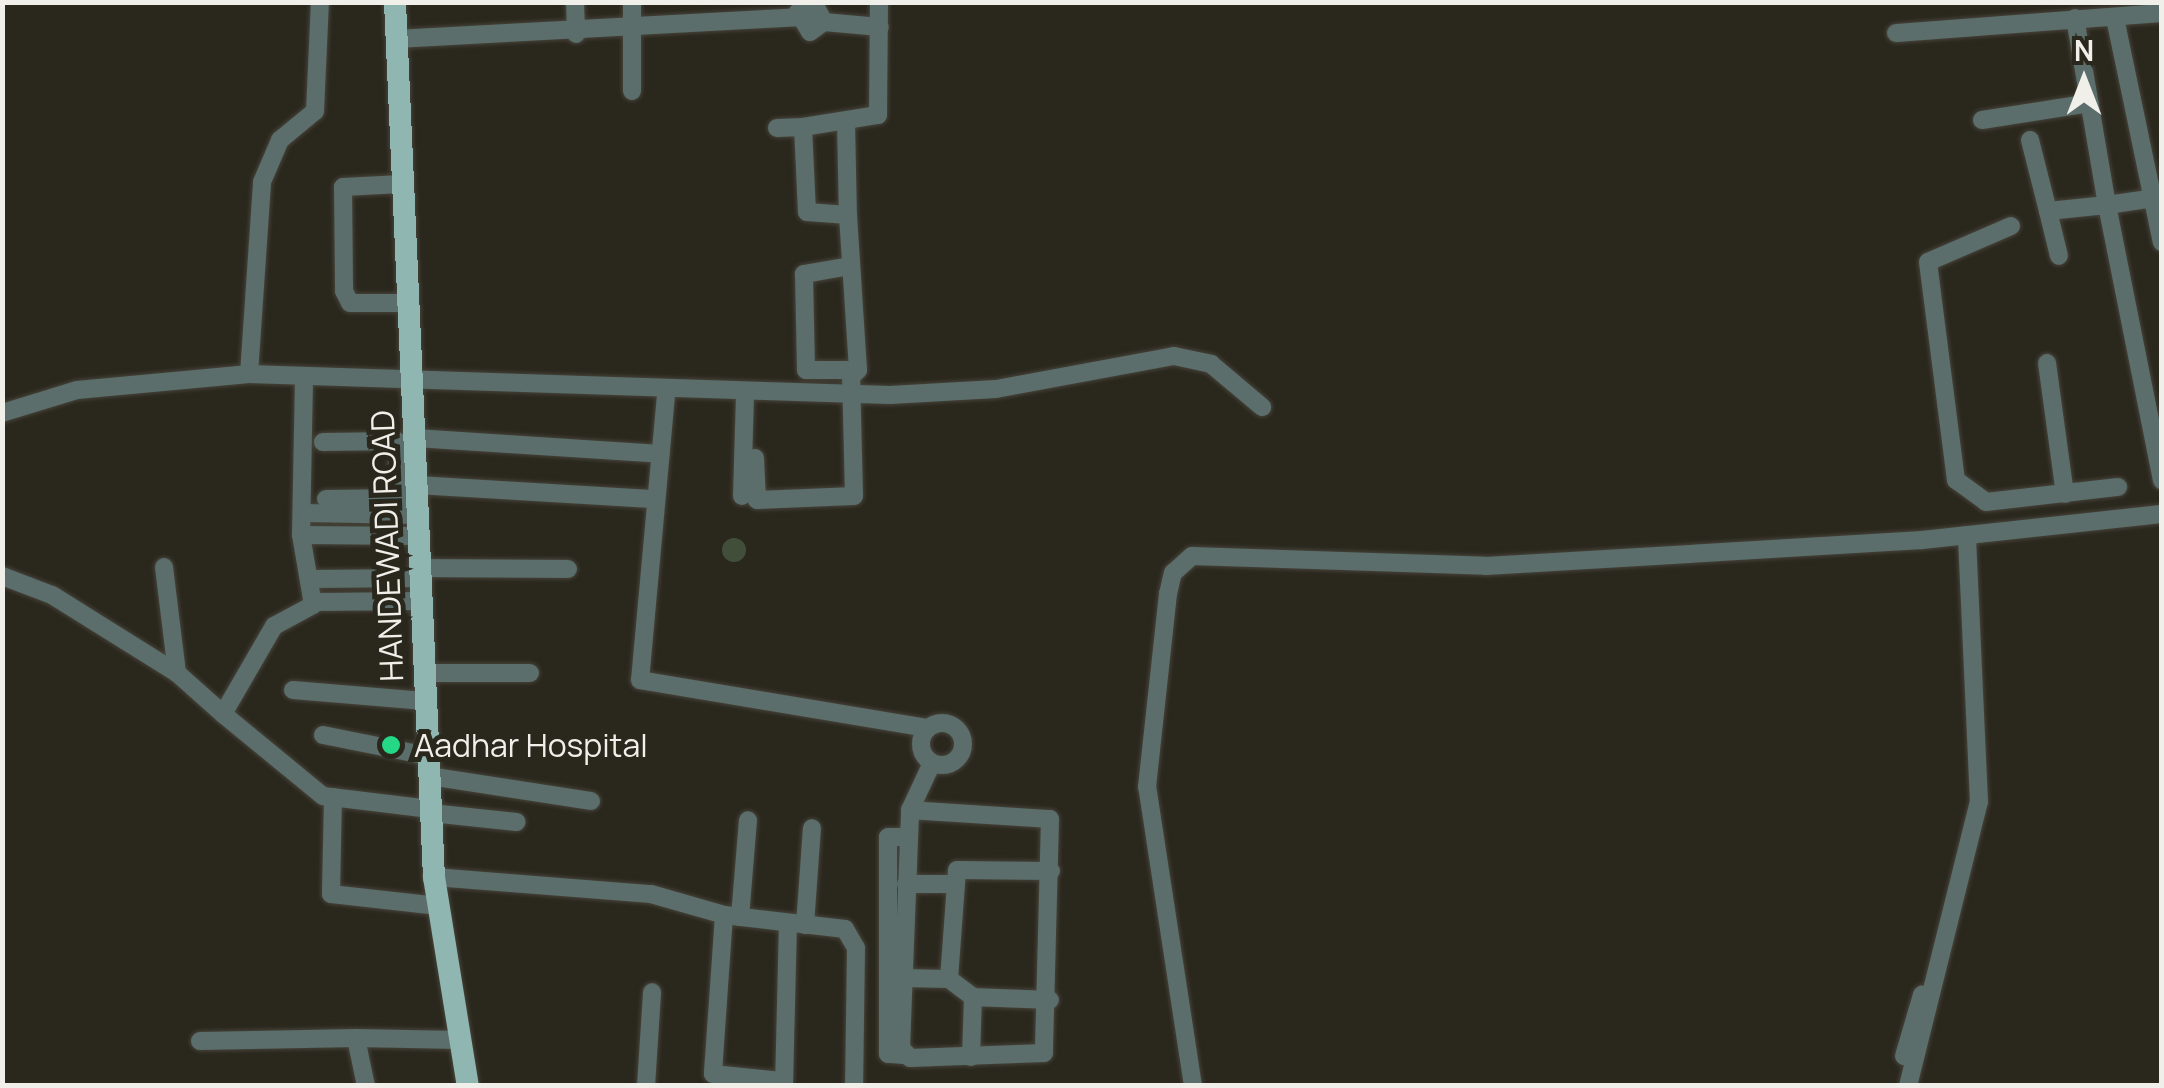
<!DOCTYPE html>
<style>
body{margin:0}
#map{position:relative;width:2164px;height:1088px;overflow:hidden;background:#2a271d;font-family:Manrope,sans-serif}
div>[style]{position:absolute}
.green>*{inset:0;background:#414e3a}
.round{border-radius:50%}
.roads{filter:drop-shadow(0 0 2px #46433a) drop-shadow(0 0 2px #46433a)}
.minor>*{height:18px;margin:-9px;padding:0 9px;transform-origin:9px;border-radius:9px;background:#5b6e6b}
.minor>.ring{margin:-9px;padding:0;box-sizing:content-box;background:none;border:18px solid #5b6e6b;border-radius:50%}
.major>*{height:22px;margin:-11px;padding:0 11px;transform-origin:11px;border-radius:11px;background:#8fb6b0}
.dots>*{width:28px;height:28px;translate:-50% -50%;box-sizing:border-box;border:5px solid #2a271d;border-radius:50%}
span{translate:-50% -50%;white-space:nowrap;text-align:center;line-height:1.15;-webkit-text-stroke:10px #2a271d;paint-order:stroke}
.street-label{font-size:32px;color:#f1efe9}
.poi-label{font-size:32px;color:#f1efe9}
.left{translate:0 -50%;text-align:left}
.frame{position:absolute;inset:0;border:5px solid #f1efe9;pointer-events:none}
.north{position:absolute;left:2034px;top:30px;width:100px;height:100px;-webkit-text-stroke:8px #2a271d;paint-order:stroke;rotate:0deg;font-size:28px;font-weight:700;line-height:40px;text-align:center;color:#f1efe9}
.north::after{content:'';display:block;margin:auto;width:35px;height:45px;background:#f1efe9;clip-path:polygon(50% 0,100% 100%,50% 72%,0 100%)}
</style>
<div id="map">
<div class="green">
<div class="round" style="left:722px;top:538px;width:24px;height:24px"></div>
</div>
<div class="roads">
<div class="minor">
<div style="left:575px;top:2px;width:32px;rotate:88deg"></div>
<div style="left:2075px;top:18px;width:190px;rotate:80.3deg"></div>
<div style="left:2107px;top:205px;width:56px;rotate:-8.3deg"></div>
<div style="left:2115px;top:18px;width:229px;rotate:78.2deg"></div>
<div style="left:824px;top:22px;width:21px;rotate:-119deg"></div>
<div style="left:814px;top:4px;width:18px;rotate:153deg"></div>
<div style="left:798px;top:12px;width:23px;rotate:59deg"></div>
<div style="left:810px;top:32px;width:17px;rotate:-36deg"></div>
<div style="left:824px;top:22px;width:56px;rotate:5.1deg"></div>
<div style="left:1896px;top:33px;width:267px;rotate:-4.3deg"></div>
<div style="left:396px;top:39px;width:402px;rotate:-3.1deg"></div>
<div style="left:632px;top:91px;width:89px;rotate:-90deg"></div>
<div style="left:1982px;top:120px;width:109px;rotate:-8.9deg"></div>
<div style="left:846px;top:123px;width:92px;rotate:88.8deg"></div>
<div style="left:803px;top:127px;width:76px;rotate:-9.1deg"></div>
<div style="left:878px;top:115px;width:113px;rotate:-89.5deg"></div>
<div style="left:2030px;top:140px;width:73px;rotate:75.8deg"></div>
<div style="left:2048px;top:211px;width:59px;rotate:-5.8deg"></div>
<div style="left:2107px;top:205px;width:281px;rotate:78.7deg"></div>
<div style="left:401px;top:184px;width:58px;rotate:177deg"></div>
<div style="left:343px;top:187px;width:104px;rotate:89.4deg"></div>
<div style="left:344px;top:291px;width:13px;rotate:63deg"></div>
<div style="left:350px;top:303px;width:58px"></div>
<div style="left:2048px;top:211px;width:46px;rotate:76.3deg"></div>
<div style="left:2011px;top:226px;width:90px;rotate:156.6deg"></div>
<div style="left:1928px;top:262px;width:220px;rotate:82.7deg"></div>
<div style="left:1956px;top:480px;width:37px;rotate:36deg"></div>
<div style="left:1986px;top:502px;width:133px;rotate:-6.5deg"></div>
<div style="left:850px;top:266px;width:47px;rotate:170.1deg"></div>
<div style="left:804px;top:274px;width:96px;rotate:88.8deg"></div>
<div style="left:806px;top:370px;width:52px"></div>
<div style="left:2047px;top:363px;width:132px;rotate:82.2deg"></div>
<div style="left:249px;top:374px;width:192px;rotate:-86.1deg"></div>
<div style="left:262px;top:182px;width:46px;rotate:-66.8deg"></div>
<div style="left:280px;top:140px;width:45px;rotate:-39.6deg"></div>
<div style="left:315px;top:111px;width:109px;rotate:-87.4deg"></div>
<div style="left:666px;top:395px;width:286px;rotate:95.2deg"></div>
<div style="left:640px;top:680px;width:292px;rotate:9.5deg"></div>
<div style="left:2px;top:413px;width:78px;rotate:-17deg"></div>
<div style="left:77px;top:390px;width:173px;rotate:-5.3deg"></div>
<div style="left:249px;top:374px;width:641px;rotate:1.88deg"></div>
<div style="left:890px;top:395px;width:106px;rotate:-3.2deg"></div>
<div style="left:996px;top:389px;width:181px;rotate:-10.5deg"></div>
<div style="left:1174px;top:356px;width:38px;rotate:12deg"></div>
<div style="left:1211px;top:364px;width:67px;rotate:40.1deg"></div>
<div style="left:415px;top:438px;width:246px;rotate:3.7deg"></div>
<div style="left:323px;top:442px;width:74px;rotate:-0.8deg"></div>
<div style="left:397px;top:441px;width:57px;rotate:89deg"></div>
<div style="left:755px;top:458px;width:42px;rotate:87.3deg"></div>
<div style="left:757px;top:500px;width:97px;rotate:-2.4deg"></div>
<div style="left:854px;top:496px;width:119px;rotate:-91.4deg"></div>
<div style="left:851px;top:377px;width:10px;rotate:-45deg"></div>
<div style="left:858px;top:370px;width:155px;rotate:-93.7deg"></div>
<div style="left:848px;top:215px;width:41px;rotate:-175.8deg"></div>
<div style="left:807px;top:212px;width:85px;rotate:-92.7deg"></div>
<div style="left:803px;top:127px;width:26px;rotate:178deg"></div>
<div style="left:417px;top:485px;width:239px;rotate:3.4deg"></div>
<div style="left:742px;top:496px;width:101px;rotate:-88.3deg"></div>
<div style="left:326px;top:499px;width:80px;rotate:-0.7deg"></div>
<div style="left:302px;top:513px;width:116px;rotate:1deg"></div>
<div style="left:301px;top:535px;width:118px;rotate:0.5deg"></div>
<div style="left:164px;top:567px;width:107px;rotate:83deg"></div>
<div style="left:420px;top:568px;width:148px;rotate:0.4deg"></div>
<div style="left:2px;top:576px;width:53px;rotate:20.8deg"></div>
<div style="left:52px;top:595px;width:147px;rotate:32deg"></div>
<div style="left:177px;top:673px;width:62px;rotate:41.7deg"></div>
<div style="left:223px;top:714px;width:102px;rotate:-59.9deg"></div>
<div style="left:274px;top:626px;width:44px;rotate:-28.3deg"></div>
<div style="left:313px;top:605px;width:71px;rotate:-99.7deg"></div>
<div style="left:301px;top:535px;width:156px;rotate:-88.9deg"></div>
<div style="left:311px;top:579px;width:110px;rotate:-0.5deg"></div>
<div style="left:313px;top:602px;width:108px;rotate:-0.5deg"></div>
<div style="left:425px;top:673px;width:105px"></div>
<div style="left:293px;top:690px;width:132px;rotate:4.8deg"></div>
<div style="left:223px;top:714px;width:129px;rotate:39.4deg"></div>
<div style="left:323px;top:796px;width:108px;rotate:6.9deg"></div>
<div class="ring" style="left:921px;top:723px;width:24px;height:24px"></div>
<div style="left:323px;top:735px;width:107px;rotate:11.3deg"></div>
<div style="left:429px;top:776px;width:164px;rotate:8.8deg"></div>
<div style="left:333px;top:797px;width:97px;rotate:91.2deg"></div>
<div style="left:331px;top:894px;width:108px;rotate:6.4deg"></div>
<div style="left:910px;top:810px;width:140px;rotate:3.7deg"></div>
<div style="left:1050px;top:819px;width:234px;rotate:91.5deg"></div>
<div style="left:1044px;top:1053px;width:134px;rotate:177.9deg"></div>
<div style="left:910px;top:1058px;width:13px;rotate:-132deg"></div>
<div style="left:901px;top:1048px;width:238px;rotate:-87.8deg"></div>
<div style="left:910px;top:810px;width:52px;rotate:-64.9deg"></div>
<div style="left:431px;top:813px;width:86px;rotate:6deg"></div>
<div style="left:434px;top:877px;width:218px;rotate:4.5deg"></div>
<div style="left:651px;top:894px;width:76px;rotate:16deg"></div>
<div style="left:724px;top:915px;width:122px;rotate:6.6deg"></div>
<div style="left:845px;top:929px;width:22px;rotate:60deg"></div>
<div style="left:856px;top:948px;width:138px;rotate:90.8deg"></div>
<div style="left:906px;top:884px;width:45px"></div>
<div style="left:724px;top:915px;width:159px;rotate:94deg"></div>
<div style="left:713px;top:1074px;width:69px;rotate:5.8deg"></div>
<div style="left:740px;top:917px;width:97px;rotate:-85.3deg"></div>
<div style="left:805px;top:925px;width:97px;rotate:-85.9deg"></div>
<div style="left:902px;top:978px;width:47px;rotate:1.2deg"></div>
<div style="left:949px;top:979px;width:30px;rotate:37deg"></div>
<div style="left:973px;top:997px;width:77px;rotate:2.2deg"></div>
<div style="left:949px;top:979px;width:109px;rotate:-85.8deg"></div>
<div style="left:957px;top:870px;width:94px;rotate:0.6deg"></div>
<div style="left:200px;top:1041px;width:156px;rotate:-1.1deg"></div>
<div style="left:904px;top:1055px;width:16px;rotate:-176deg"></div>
<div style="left:888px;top:1054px;width:217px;rotate:-90deg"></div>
<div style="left:888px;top:837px;width:20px"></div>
<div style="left:1904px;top:1056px;width:64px;rotate:-73.6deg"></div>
<div style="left:971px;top:1057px;width:60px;rotate:-88.1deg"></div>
<div style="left:366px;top:1086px;width:49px;rotate:-101.8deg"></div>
<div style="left:356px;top:1038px;width:104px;rotate:1.1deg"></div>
<div style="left:646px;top:1086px;width:94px;rotate:-86.3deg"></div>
<div style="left:784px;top:1086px;width:163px;rotate:-88.6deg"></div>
<div style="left:1193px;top:1086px;width:303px;rotate:-98.7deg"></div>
<div style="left:1147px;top:787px;width:194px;rotate:-83.8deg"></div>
<div style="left:1168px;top:594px;width:22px;rotate:-77deg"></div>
<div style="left:1173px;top:573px;width:25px;rotate:-42deg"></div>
<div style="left:1192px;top:556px;width:294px;rotate:1.9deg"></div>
<div style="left:1486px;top:566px;width:437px;rotate:-3.4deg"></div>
<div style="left:1922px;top:540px;width:241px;rotate:-6.2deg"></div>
<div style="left:1908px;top:1086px;width:293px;rotate:-76deg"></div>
<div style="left:1979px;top:802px;width:267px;rotate:-92.6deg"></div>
</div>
<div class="major">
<div style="left:395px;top:2px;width:876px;rotate:87.45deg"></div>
<div style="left:434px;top:877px;width:212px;rotate:80.8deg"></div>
</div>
</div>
<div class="dots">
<div style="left:391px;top:745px;background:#24d886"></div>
</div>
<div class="street-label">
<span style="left:387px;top:546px;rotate:-92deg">HANDEWADI ROAD</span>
</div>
<div class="poi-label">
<span class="left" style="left:414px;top:745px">Aadhar Hospital</span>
</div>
<div class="frame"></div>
<div class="north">N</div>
</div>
